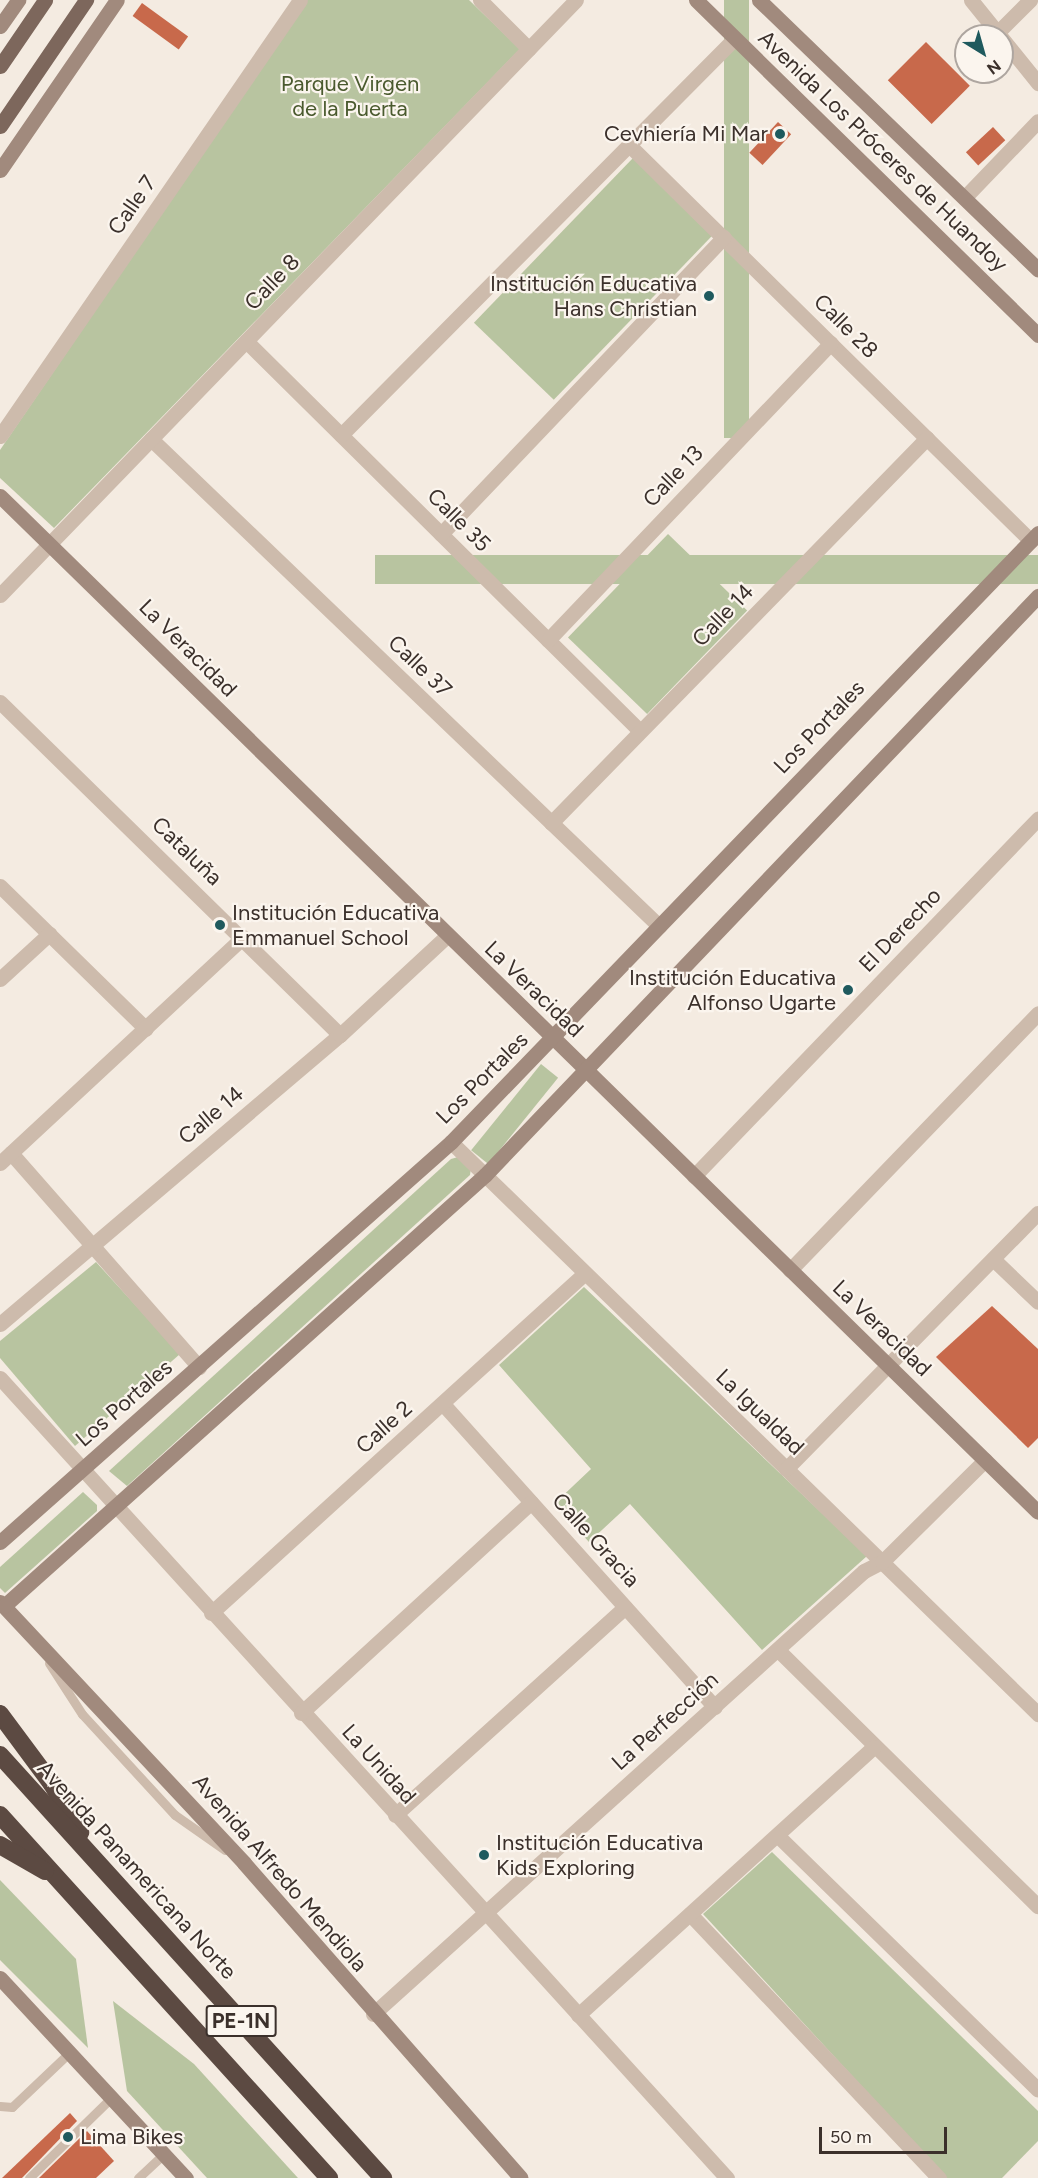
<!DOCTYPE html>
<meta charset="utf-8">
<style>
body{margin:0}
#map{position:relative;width:1038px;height:2178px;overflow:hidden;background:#f4ebe1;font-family:Figtree,sans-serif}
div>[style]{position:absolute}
.green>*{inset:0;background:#b8c4a0;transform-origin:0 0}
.building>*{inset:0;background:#c8694b;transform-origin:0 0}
.lane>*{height:9px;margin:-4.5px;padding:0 4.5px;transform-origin:4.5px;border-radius:4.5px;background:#cdbbac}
.street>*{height:15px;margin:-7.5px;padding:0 7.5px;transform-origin:7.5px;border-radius:7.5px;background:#cdbbac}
.secondary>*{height:15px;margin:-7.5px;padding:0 7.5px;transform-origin:7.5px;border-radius:7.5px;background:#a18a7d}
.primary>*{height:15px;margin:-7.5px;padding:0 7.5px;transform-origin:7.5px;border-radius:7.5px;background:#7d675c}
.highway>*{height:18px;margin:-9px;padding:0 9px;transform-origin:9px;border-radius:9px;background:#5c4a42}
.dots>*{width:16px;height:16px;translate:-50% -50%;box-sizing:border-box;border:3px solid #fbf5ee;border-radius:50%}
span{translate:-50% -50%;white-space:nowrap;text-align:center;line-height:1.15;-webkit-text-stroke:4.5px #fbf5ee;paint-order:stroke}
.shield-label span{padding:2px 4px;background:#fbf5ee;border:2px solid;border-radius:4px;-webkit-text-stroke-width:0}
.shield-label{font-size:21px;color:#3b302b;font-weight:700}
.park-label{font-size:22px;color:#4a5a2e}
.poi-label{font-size:22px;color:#3b302b}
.right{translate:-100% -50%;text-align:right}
.left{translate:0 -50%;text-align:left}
.street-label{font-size:22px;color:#3b302b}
.north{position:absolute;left:954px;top:24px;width:60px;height:60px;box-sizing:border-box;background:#fbf5ee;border:2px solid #aea6a0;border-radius:50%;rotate:143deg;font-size:16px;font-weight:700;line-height:24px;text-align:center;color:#3b302b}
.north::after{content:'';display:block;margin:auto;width:21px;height:27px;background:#1f5a5e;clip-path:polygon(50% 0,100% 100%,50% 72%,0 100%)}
.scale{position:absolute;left:819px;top:2127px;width:128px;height:27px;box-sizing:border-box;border:3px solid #3b302b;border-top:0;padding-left:8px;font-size:18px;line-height:21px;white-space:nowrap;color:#3b302b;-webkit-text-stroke:4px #fbf5ee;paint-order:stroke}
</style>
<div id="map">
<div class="green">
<div style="clip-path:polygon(307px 0,469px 0,520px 49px,54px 528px,0 478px,0 450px)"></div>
<div style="left:724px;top:0;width:25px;height:438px"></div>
<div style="left:633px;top:158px;width:111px;height:229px;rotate:44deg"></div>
<div style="left:668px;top:534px;width:110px;height:144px;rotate:44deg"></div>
<div style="left:1038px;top:555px;width:29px;height:663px;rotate:90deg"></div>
<div style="left:541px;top:1064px;width:22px;height:111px;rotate:39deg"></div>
<div style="clip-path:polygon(458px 1157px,471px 1168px,470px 1175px,127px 1486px,109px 1471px,451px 1159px)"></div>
<div style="clip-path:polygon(96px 1262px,180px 1354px,75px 1446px,0 1358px,0 1341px)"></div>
<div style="clip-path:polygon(584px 1287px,867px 1556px,762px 1650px,630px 1504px,589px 1542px,554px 1504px,591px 1469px,499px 1365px)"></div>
<div style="clip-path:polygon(83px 1492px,97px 1505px,97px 1511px,5px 1593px,0 1588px,0 1567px)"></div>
<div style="clip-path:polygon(772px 1852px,1038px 2111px,1038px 2141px,1002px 2178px,946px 2178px,703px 1914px)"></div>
<div style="clip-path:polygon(0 1880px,76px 1959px,88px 2048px,0 1960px)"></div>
<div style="clip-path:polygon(113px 2001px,194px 2064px,298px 2178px,207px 2178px,127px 2091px)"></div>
</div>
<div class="building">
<div style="left:142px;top:3px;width:57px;height:16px;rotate:36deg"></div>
<div style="left:926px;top:42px;width:62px;height:54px;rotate:45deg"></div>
<div style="left:778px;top:122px;width:18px;height:42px;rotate:43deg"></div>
<div style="left:993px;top:127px;width:18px;height:37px;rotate:47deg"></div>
<div style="clip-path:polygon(992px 1306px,1038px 1349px,1038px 1438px,1028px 1448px,936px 1357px)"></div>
<div style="clip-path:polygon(70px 2113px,77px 2121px,22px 2178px,2px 2178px)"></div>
<div style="clip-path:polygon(87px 2131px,114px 2161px,96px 2178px,39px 2178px)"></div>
</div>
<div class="lane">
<div style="left:49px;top:1663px;width:61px;rotate:57.1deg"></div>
<div style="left:82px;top:1714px;width:137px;rotate:47.4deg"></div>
<div style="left:175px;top:1815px;width:61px;rotate:35deg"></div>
<div style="left:0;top:2106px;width:12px;rotate:5deg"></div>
<div style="left:12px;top:2107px;width:80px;rotate:-43.5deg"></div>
<div style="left:29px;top:2178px;width:116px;rotate:-44.3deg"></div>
<div style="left:138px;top:2178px;width:35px;rotate:-43deg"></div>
</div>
<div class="street">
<div style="left:480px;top:0;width:69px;rotate:45deg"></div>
<div style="left:971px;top:0;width:107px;rotate:51.1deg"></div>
<div style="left:999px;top:31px;width:44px;rotate:-45deg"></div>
<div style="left:629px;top:145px;width:564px;rotate:44.57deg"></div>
<div style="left:965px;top:197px;width:105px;rotate:-46.2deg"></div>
<div style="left:246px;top:341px;width:554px;rotate:44.71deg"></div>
<div style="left:341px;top:435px;width:559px;rotate:-45.22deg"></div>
<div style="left:0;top:436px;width:529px;rotate:-55.47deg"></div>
<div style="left:151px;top:439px;width:704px;rotate:43.79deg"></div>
<div style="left:441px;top:534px;width:410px;rotate:-46.4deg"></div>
<div style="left:0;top:595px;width:828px;rotate:-45.93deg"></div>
<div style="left:548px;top:640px;width:410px;rotate:-46.4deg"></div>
<div style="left:0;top:702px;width:476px;rotate:44.4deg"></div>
<div style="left:551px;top:823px;width:538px;rotate:-45.68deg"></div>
<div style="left:0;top:886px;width:204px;rotate:44.4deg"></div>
<div style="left:0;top:979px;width:67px;rotate:-42.6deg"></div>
<div style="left:451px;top:1142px;width:820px;rotate:44.26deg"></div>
<div style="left:11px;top:1153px;width:285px;rotate:48.7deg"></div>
<div style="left:0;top:1163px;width:332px;rotate:-42.9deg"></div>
<div style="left:694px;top:1176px;width:496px;rotate:-46.1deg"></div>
<div style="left:993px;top:1259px;width:62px;rotate:43.7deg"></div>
<div style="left:790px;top:1270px;width:357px;rotate:-46deg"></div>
<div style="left:0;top:1324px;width:446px;rotate:-40.4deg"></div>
<div style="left:340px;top:1035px;width:146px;rotate:-42.8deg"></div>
<div style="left:0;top:1378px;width:1081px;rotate:47.74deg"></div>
<div style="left:443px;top:1404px;width:407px;rotate:48.1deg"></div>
<div style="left:786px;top:1469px;width:359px;rotate:-45.5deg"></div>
<div style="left:211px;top:1613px;width:505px;rotate:-42.27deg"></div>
<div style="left:778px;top:1650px;width:365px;rotate:44.6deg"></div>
<div style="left:301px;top:1713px;width:312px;rotate:-42.5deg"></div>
<div style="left:395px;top:1815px;width:310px;rotate:-42.1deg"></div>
<div style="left:778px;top:1836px;width:363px;rotate:44.3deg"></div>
<div style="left:690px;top:1914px;width:363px;rotate:46.7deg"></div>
<div style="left:373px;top:2014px;width:661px;rotate:-42.06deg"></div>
<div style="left:864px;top:1571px;width:20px;rotate:-27deg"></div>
<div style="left:882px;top:1562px;width:145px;rotate:-44.7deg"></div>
<div style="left:578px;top:2015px;width:399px;rotate:-42.2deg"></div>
</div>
<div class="secondary">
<div style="left:696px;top:0;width:479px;rotate:44.4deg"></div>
<div style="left:759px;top:0;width:388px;rotate:44deg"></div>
<div style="left:0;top:26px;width:32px;rotate:-55deg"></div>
<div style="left:0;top:170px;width:206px;rotate:-55.5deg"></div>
<div style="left:0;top:496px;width:1452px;rotate:44.39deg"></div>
<div style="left:0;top:1542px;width:603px;rotate:-41.57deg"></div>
<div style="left:451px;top:1142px;width:846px;rotate:-46.05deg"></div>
<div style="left:0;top:1602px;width:357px;rotate:46.9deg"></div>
<div style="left:244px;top:1863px;width:419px;rotate:48.7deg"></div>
<div style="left:4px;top:1606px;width:646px;rotate:-41.86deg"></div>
<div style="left:485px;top:1175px;width:801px;rotate:-46.32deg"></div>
<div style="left:0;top:1978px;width:273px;rotate:47.1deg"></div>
</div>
<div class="primary">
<div style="left:0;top:66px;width:80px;rotate:-55.7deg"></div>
<div style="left:0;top:126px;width:153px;rotate:-55.7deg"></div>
</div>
<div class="highway">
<div style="left:0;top:1714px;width:87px;rotate:53.4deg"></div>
<div style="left:52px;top:1784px;width:56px;rotate:59.7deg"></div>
<div style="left:0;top:1755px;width:571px;rotate:47.84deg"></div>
<div style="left:0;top:1815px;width:490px;rotate:47.8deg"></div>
<div style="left:0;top:1845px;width:52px;rotate:30deg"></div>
</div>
<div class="dots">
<div style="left:780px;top:134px;background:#1f5a5e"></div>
<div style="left:709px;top:296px;background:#1f5a5e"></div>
<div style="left:220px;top:925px;background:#1f5a5e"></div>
<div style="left:848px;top:990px;background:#1f5a5e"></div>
<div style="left:484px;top:1855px;background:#1f5a5e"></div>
<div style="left:68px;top:2137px;background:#1f5a5e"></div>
</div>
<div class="shield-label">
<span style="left:241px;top:2021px">PE-1N</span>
</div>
<div class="park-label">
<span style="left:350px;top:96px">Parque Virgen<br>de la Puerta</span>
</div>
<div class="poi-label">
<span class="right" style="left:768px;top:134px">Cevhiería Mi Mar</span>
<span class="right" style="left:697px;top:296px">Institución Educativa<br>Hans Christian</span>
<span class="left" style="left:232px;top:925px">Institución Educativa<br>Emmanuel School</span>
<span class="right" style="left:836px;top:990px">Institución Educativa<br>Alfonso Ugarte</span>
<span class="left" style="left:496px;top:1855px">Institución Educativa<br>Kids Exploring</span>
<span class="left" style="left:80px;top:2137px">Lima Bikes</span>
</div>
<div class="street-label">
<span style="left:883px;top:151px;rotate:44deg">Avenida Los Próceres de Huandoy</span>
<span style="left:132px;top:205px;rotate:-55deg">Calle 7</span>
<span style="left:272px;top:282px;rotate:-46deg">Calle 8</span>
<span style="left:846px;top:326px;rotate:45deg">Calle 28</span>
<span style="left:673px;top:476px;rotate:-46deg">Calle 13</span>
<span style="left:459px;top:520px;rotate:45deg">Calle 35</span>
<span style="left:723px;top:615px;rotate:-46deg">Calle 14</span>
<span style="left:188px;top:648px;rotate:45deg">La Veracidad</span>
<span style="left:420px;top:666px;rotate:44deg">Calle 37</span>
<span style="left:819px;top:727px;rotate:-46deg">Los Portales</span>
<span style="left:187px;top:851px;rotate:44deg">Cataluña</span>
<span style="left:900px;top:930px;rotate:-46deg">El Derecho</span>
<span style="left:534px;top:989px;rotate:44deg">La Veracidad</span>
<span style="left:482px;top:1078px;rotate:-45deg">Los Portales</span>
<span style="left:211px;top:1115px;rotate:-40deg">Calle 14</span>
<span style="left:882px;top:1328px;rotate:44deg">La Veracidad</span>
<span style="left:124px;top:1403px;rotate:-41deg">Los Portales</span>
<span style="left:760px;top:1412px;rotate:44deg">La Igualdad</span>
<span style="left:384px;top:1427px;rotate:-42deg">Calle 2</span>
<span style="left:596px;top:1540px;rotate:48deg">Calle Gracia</span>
<span style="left:665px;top:1721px;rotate:-42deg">La Perfección</span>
<span style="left:379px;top:1764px;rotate:48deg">La Unidad</span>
<span style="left:137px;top:1870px;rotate:48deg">Avenida Panamericana Norte</span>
<span style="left:280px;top:1873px;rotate:49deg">Avenida Alfredo Mendiola</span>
</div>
<div class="north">N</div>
<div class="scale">50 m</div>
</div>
